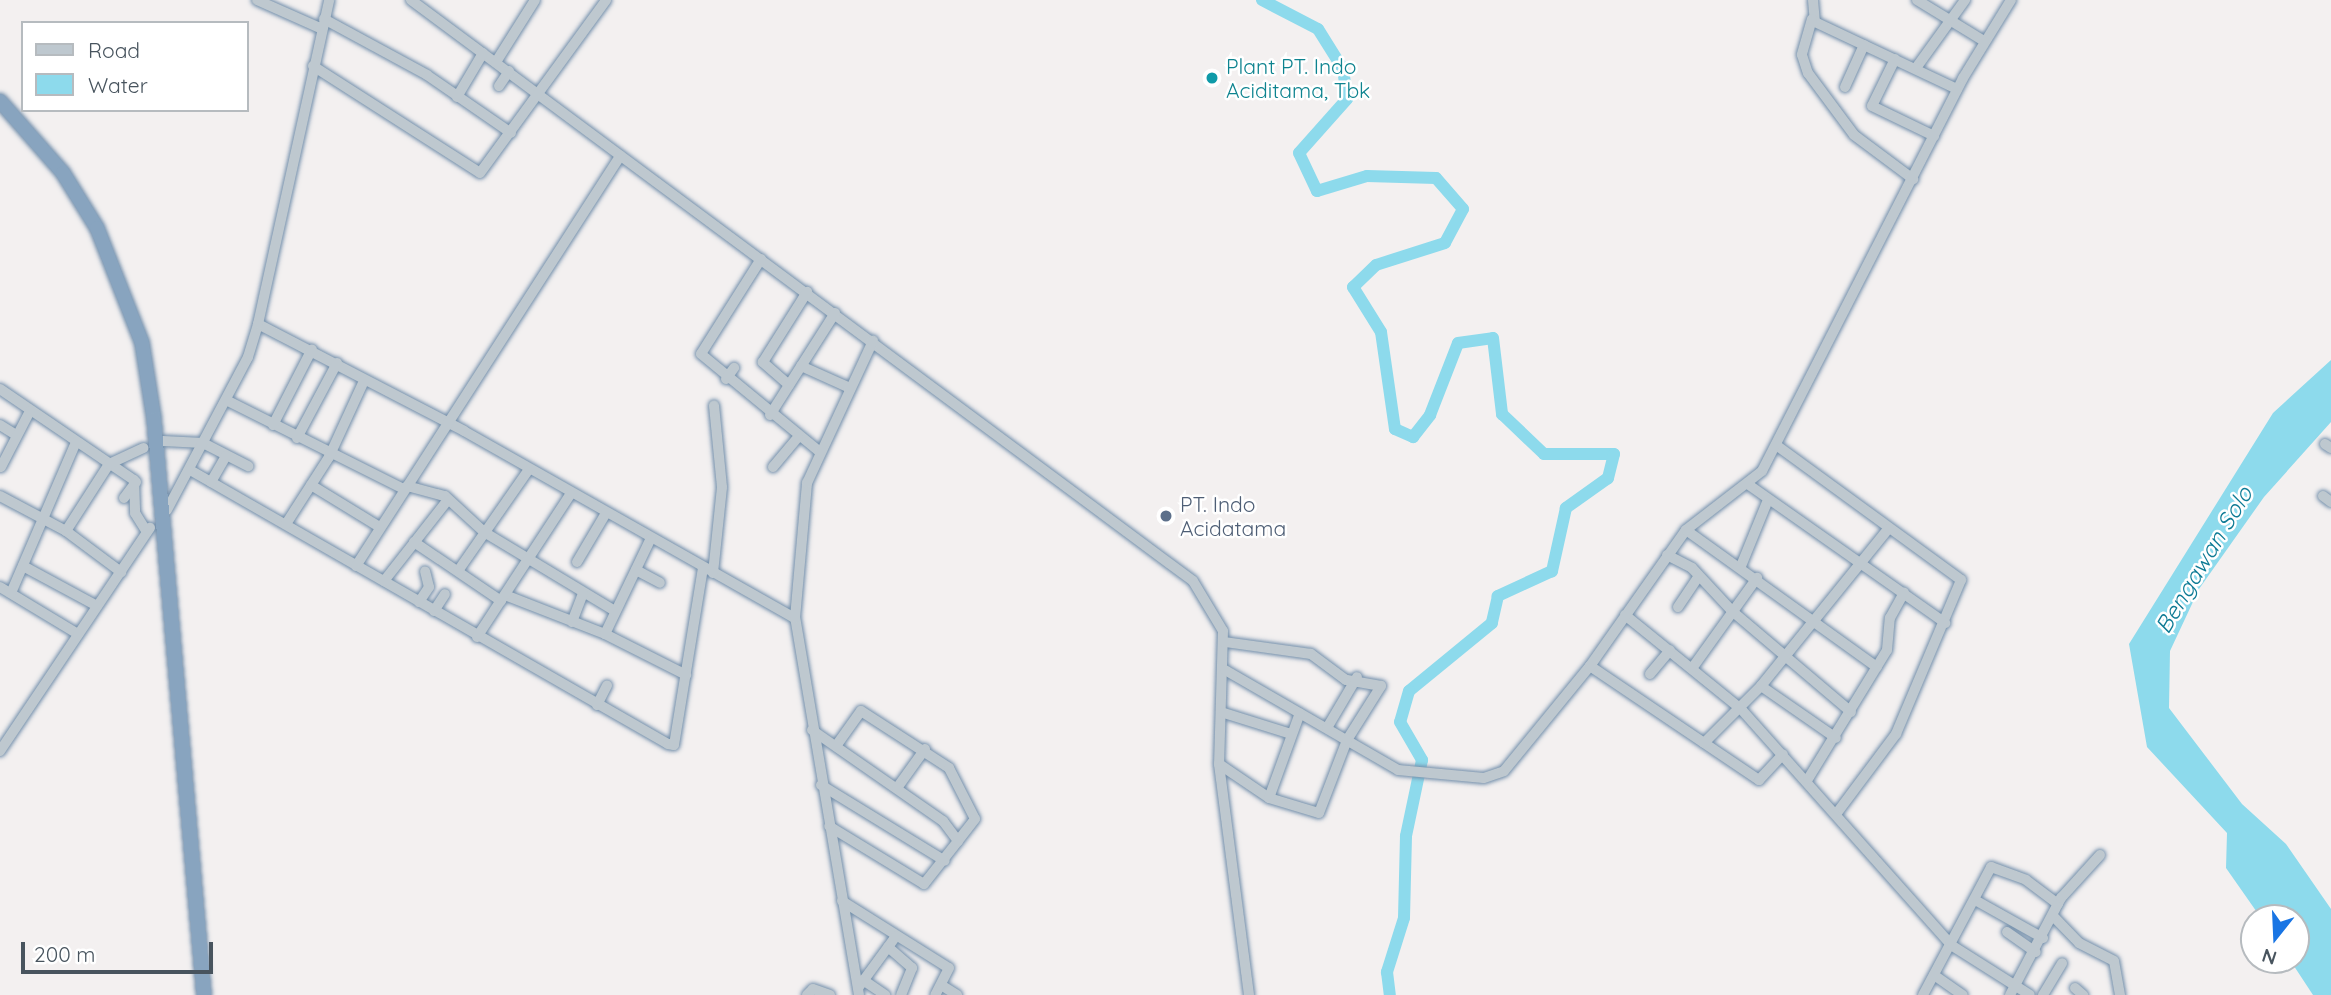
<!DOCTYPE html>
<style>
body{margin:0}
#map{position:relative;width:2331px;height:995px;overflow:hidden;background:#f3f0f0;font-family:Quicksand,sans-serif}
div>[style]{position:absolute}
.water>*{inset:0;background:#8ddaec}
.river>*{height:12px;margin:-6px;padding:0 6px;transform-origin:6px;border-radius:6px;background:#8ddaec}
.roads{filter:drop-shadow(0 0 2px #738fab) drop-shadow(0 0 2px #738fab)}
.minor>*{height:10px;margin:-5px;padding:0 5px;transform-origin:5px;border-radius:5px;background:#bec8cf}
.highway>*{height:14px;margin:-7px;padding:0 7px;transform-origin:7px;border-radius:7px;background:#88a4bf}
.dots>*{width:19px;height:19px;translate:-50% -50%;box-sizing:border-box;border:4px solid #fff;border-radius:50%}
span{translate:-50% -50%;white-space:nowrap;text-align:center;line-height:1.15;-webkit-text-stroke:5px #fff;paint-order:stroke}
.culture-label{font-size:21px;color:#0d838f}
.left{translate:0 -50%;text-align:left}
.service-label{font-size:21px;color:#4e5e75}
.water-label{font-size:23px;color:#0e7b95;font-style:italic}
.legend{position:absolute;left:21px;top:21px;width:228px;height:91px;box-sizing:border-box;background:#fff;border:2px solid #b6bbbf;margin:0;padding:9px 12px;list-style:none;font-size:21px;color:#48545e}
.legend li{display:flex;align-items:center;gap:14px;height:35px}
.legend b{width:35px;border:2px solid #b6bbbf}
.north{position:absolute;left:2240px;top:904px;width:70px;height:70px;box-sizing:border-box;background:#fff;border:2px solid #b6bbbf;border-radius:50%;rotate:198deg;font-size:19px;font-weight:700;line-height:28px;text-align:center;color:#48545e}
.north::after{content:'';display:block;margin:auto;width:24px;height:32px;background:#1975e4;clip-path:polygon(50% 0,100% 100%,50% 72%,0 100%)}
.scale{position:absolute;left:21px;top:942px;width:192px;height:32px;box-sizing:border-box;border:4px solid #48545e;border-top:0;padding-left:9px;font-size:21px;line-height:24px;white-space:nowrap;color:#48545e;-webkit-text-stroke:5px #fff;paint-order:stroke}
</style>
<div id="map">
<div class="water">
<div style="clip-path:polygon(2331px 360px,2331px 422px,2264px 497px,2199px 589px,2170px 651px,2169px 708px,2242px 804px,2286px 844px,2331px 909px,2331px 995px,2313px 995px,2290px 960px,2296px 960px,2296px 918px,2261px 918px,2226px 868px,2227px 833px,2147px 747px,2129px 644px,2273px 413px)"></div>
</div>
<div class="river">
<div style="left:1262px;top:0;width:63px;rotate:27.4deg"></div>
<div style="left:1318px;top:29px;width:47px;rotate:58deg"></div>
<div style="left:1343px;top:69px;width:30px;rotate:82deg"></div>
<div style="left:1347px;top:99px;width:72px;rotate:131.6deg"></div>
<div style="left:1299px;top:153px;width:42px;rotate:64.7deg"></div>
<div style="left:1317px;top:191px;width:52px;rotate:-16.7deg"></div>
<div style="left:1367px;top:176px;width:69px;rotate:1.7deg"></div>
<div style="left:1436px;top:178px;width:41px;rotate:48.9deg"></div>
<div style="left:1463px;top:209px;width:38px;rotate:118deg"></div>
<div style="left:1445px;top:243px;width:72px;rotate:162.3deg"></div>
<div style="left:1376px;top:265px;width:32px;rotate:136deg"></div>
<div style="left:1353px;top:287px;width:53px;rotate:58.1deg"></div>
<div style="left:1381px;top:332px;width:98px;rotate:81.8deg"></div>
<div style="left:1395px;top:429px;width:20px;rotate:24deg"></div>
<div style="left:1413px;top:437px;width:28px;rotate:-52deg"></div>
<div style="left:1430px;top:415px;width:77px;rotate:-68.7deg"></div>
<div style="left:1458px;top:343px;width:35px;rotate:-8deg"></div>
<div style="left:1493px;top:338px;width:77px;rotate:83.2deg"></div>
<div style="left:1502px;top:414px;width:58px;rotate:43.6deg"></div>
<div style="left:1544px;top:454px;width:70px"></div>
<div style="left:1614px;top:454px;width:25px;rotate:104deg"></div>
<div style="left:1608px;top:478px;width:52px;rotate:144.5deg"></div>
<div style="left:1566px;top:508px;width:65px;rotate:102.5deg"></div>
<div style="left:1552px;top:571px;width:60px;rotate:155.2deg"></div>
<div style="left:1498px;top:596px;width:28px;rotate:103deg"></div>
<div style="left:1492px;top:623px;width:107px;rotate:140.7deg"></div>
<div style="left:1409px;top:691px;width:32px;rotate:106deg"></div>
<div style="left:1400px;top:722px;width:44px;rotate:59.9deg"></div>
<div style="left:1422px;top:760px;width:78px;rotate:101.9deg"></div>
<div style="left:1406px;top:836px;width:82px;rotate:91.4deg"></div>
<div style="left:1404px;top:918px;width:57px;rotate:107.5deg"></div>
<div style="left:1387px;top:972px;width:23px;rotate:83deg"></div>
</div>
<div class="roads">
<div class="minor">
<div style="left:257px;top:0;width:71px;rotate:24deg"></div>
<div style="left:411px;top:0;width:974px;rotate:36.61deg"></div>
<div style="left:1193px;top:581px;width:58px;rotate:59deg"></div>
<div style="left:1223px;top:631px;width:133px;rotate:91.7deg"></div>
<div style="left:1219px;top:764px;width:233px;rotate:82.6deg"></div>
<div style="left:1813px;top:0;width:22px;rotate:85deg"></div>
<div style="left:1815px;top:22px;width:157px;rotate:25.3deg"></div>
<div style="left:1917px;top:0;width:79px;rotate:31.5deg"></div>
<div style="left:324px;top:19px;width:117px;rotate:28.5deg"></div>
<div style="left:427px;top:75px;width:102px;rotate:34.6deg"></div>
<div style="left:1812px;top:19px;width:37px;rotate:106deg"></div>
<div style="left:1802px;top:55px;width:19px;rotate:72deg"></div>
<div style="left:1808px;top:73px;width:77px;rotate:53.4deg"></div>
<div style="left:1854px;top:135px;width:74px;rotate:36.7deg"></div>
<div style="left:1895px;top:59px;width:52px;rotate:116.1deg"></div>
<div style="left:1872px;top:106px;width:69px;rotate:25.8deg"></div>
<div style="left:496px;top:62px;width:73px;rotate:-57.8deg"></div>
<div style="left:313px;top:66px;width:198px;rotate:32.6deg"></div>
<div style="left:480px;top:173px;width:214px;rotate:-53.9deg"></div>
<div style="left:1916px;top:68px;width:84px;rotate:-54.2deg"></div>
<div style="left:499px;top:86px;width:18px;rotate:-56deg"></div>
<div style="left:1845px;top:87px;width:46px;rotate:-65.7deg"></div>
<div style="left:457px;top:97px;width:51px;rotate:-59.4deg"></div>
<div style="left:761px;top:259px;width:112px;rotate:122.3deg"></div>
<div style="left:701px;top:354px;width:154px;rotate:39.5deg"></div>
<div style="left:258px;top:324px;width:232px;rotate:27.4deg"></div>
<div style="left:464px;top:431px;width:380px;rotate:29.5deg"></div>
<div style="left:801px;top:366px;width:54px;rotate:24.2deg"></div>
<div style="left:726px;top:379px;width:14px;rotate:-54deg"></div>
<div style="left:789px;top:385px;width:35px;rotate:-139deg"></div>
<div style="left:763px;top:362px;width:83px;rotate:-57.8deg"></div>
<div style="left:0;top:389px;width:162px;rotate:34.2deg"></div>
<div style="left:134px;top:480px;width:33px;rotate:88deg"></div>
<div style="left:135px;top:513px;width:22px;rotate:58deg"></div>
<div style="left:226px;top:400px;width:199px;rotate:26.6deg"></div>
<div style="left:770px;top:415px;width:121px;rotate:-57.5deg"></div>
<div style="left:0;top:425px;width:19px;rotate:32deg"></div>
<div style="left:273px;top:425px;width:85px;rotate:-62.8deg"></div>
<div style="left:297px;top:438px;width:85px;rotate:-61.9deg"></div>
<div style="left:163px;top:441px;width:40px;rotate:2.9deg"></div>
<div style="left:203px;top:443px;width:51px;rotate:27.1deg"></div>
<div style="left:2325px;top:444px;width:7px;rotate:34deg"></div>
<div style="left:1776px;top:445px;width:229px;rotate:36.1deg"></div>
<div style="left:1961px;top:580px;width:167px;rotate:112.9deg"></div>
<div style="left:1896px;top:734px;width:99px;rotate:126.8deg"></div>
<div style="left:1px;top:467px;width:63px;rotate:-62.6deg"></div>
<div style="left:773px;top:467px;width:39px;rotate:-50deg"></div>
<div style="left:190px;top:470px;width:551px;rotate:29.82deg"></div>
<div style="left:668px;top:744px;width:6px;rotate:9deg"></div>
<div style="left:674px;top:745px;width:180px;rotate:-80.7deg"></div>
<div style="left:211px;top:482px;width:30px;rotate:-60deg"></div>
<div style="left:311px;top:485px;width:79px;rotate:31.5deg"></div>
<div style="left:1749px;top:485px;width:240px;rotate:35.1deg"></div>
<div style="left:407px;top:486px;width:39px;rotate:15deg"></div>
<div style="left:445px;top:496px;width:53px;rotate:42.7deg"></div>
<div style="left:484px;top:532px;width:153px;rotate:31.1deg"></div>
<div style="left:0;top:496px;width:75px;rotate:27.9deg"></div>
<div style="left:66px;top:531px;width:69px;rotate:36.7deg"></div>
<div style="left:2323px;top:496px;width:10px;rotate:37deg"></div>
<div style="left:124px;top:498px;width:20px;rotate:-53deg"></div>
<div style="left:167px;top:510px;width:173px;rotate:-62.1deg"></div>
<div style="left:248px;top:357px;width:34px;rotate:-73deg"></div>
<div style="left:258px;top:324px;width:332px;rotate:-77.6deg"></div>
<div style="left:286px;top:524px;width:80px;rotate:-57.3deg"></div>
<div style="left:329px;top:457px;width:84px;rotate:-65.3deg"></div>
<div style="left:1686px;top:530px;width:235px;rotate:35.7deg"></div>
<div style="left:66px;top:531px;width:80px;rotate:-57.3deg"></div>
<div style="left:109px;top:464px;width:38px;rotate:-25deg"></div>
<div style="left:414px;top:542px;width:105px;rotate:34.1deg"></div>
<div style="left:1667px;top:555px;width:28px;rotate:27deg"></div>
<div style="left:1692px;top:568px;width:59px;rotate:47.1deg"></div>
<div style="left:1732px;top:611px;width:156px;rotate:40.3deg"></div>
<div style="left:577px;top:562px;width:57px;rotate:-59.4deg"></div>
<div style="left:23px;top:566px;width:84px;rotate:28.4deg"></div>
<div style="left:356px;top:566px;width:488px;rotate:-57.2deg"></div>
<div style="left:1741px;top:566px;width:71px;rotate:-67.8deg"></div>
<div style="left:636px;top:570px;width:27px;rotate:28deg"></div>
<div style="left:458px;top:571px;width:121px;rotate:-55.1deg"></div>
<div style="left:713px;top:573px;width:86px;rotate:-84deg"></div>
<div style="left:722px;top:487px;width:82px;rotate:-95.6deg"></div>
<div style="left:384px;top:581px;width:102px;rotate:-51.8deg"></div>
<div style="left:0;top:587px;width:91px;rotate:31.1deg"></div>
<div style="left:11px;top:593px;width:164px;rotate:-66.7deg"></div>
<div style="left:505px;top:595px;width:107px;rotate:21.3deg"></div>
<div style="left:605px;top:634px;width:91px;rotate:26.8deg"></div>
<div style="left:419px;top:602px;width:18px;rotate:-56deg"></div>
<div style="left:429px;top:587px;width:16px;rotate:-104deg"></div>
<div style="left:1678px;top:607px;width:37px;rotate:-56deg"></div>
<div style="left:434px;top:611px;width:20px;rotate:-57deg"></div>
<div style="left:1625px;top:615px;width:149px;rotate:39deg"></div>
<div style="left:1741px;top:709px;width:316px;rotate:48.3deg"></div>
<div style="left:1951px;top:945px;width:93px;rotate:32.3deg"></div>
<div style="left:572px;top:622px;width:30px;rotate:-69deg"></div>
<div style="left:605px;top:634px;width:106px;rotate:-64.4deg"></div>
<div style="left:477px;top:637px;width:170px;rotate:-56.8deg"></div>
<div style="left:1590px;top:666px;width:204px;rotate:34deg"></div>
<div style="left:1759px;top:780px;width:35px;rotate:-47deg"></div>
<div style="left:1693px;top:667px;width:110px;rotate:-54.3deg"></div>
<div style="left:1225px;top:670px;width:200px;rotate:30deg"></div>
<div style="left:1398px;top:770px;width:86px;rotate:5.3deg"></div>
<div style="left:1484px;top:778px;width:21px;rotate:-19deg"></div>
<div style="left:1504px;top:771px;width:136px;rotate:-50.7deg"></div>
<div style="left:1590px;top:666px;width:166px;rotate:-54.8deg"></div>
<div style="left:1686px;top:530px;width:96px;rotate:-37.8deg"></div>
<div style="left:1762px;top:471px;width:441px;rotate:-62.9deg"></div>
<div style="left:1963px;top:78px;width:92px;rotate:-58.4deg"></div>
<div style="left:1650px;top:674px;width:31px;rotate:-50deg"></div>
<div style="left:1761px;top:686px;width:91px;rotate:34.7deg"></div>
<div style="left:597px;top:705px;width:22px;rotate:-63deg"></div>
<div style="left:1224px;top:713px;width:67px;rotate:17.4deg"></div>
<div style="left:1327px;top:728px;width:59px;rotate:-59.5deg"></div>
<div style="left:812px;top:730px;width:160px;rotate:34.8deg"></div>
<div style="left:943px;top:821px;width:25px;rotate:53deg"></div>
<div style="left:958px;top:841px;width:55px;rotate:128.3deg"></div>
<div style="left:924px;top:884px;width:111px;rotate:-148.6deg"></div>
<div style="left:1704px;top:743px;width:81px;rotate:-45deg"></div>
<div style="left:1761px;top:686px;width:202px;rotate:-51deg"></div>
<div style="left:836px;top:746px;width:43px;rotate:-54.5deg"></div>
<div style="left:861px;top:711px;width:105px;rotate:32.9deg"></div>
<div style="left:949px;top:768px;width:57px;rotate:63deg"></div>
<div style="left:975px;top:819px;width:28px;rotate:128deg"></div>
<div style="left:0;top:751px;width:269px;rotate:-56.1deg"></div>
<div style="left:1219px;top:764px;width:60px;rotate:34.2deg"></div>
<div style="left:1269px;top:798px;width:52px;rotate:16.7deg"></div>
<div style="left:1319px;top:813px;width:78px;rotate:-69deg"></div>
<div style="left:1347px;top:740px;width:64px;rotate:-57.8deg"></div>
<div style="left:1381px;top:686px;width:36px;rotate:-170deg"></div>
<div style="left:1346px;top:680px;width:44px;rotate:-143.4deg"></div>
<div style="left:1311px;top:654px;width:88px;rotate:-172.1deg"></div>
<div style="left:1808px;top:779px;width:151px;rotate:-58.5deg"></div>
<div style="left:1887px;top:650px;width:32px;rotate:-85deg"></div>
<div style="left:1890px;top:618px;width:29px;rotate:-61deg"></div>
<div style="left:821px;top:785px;width:145px;rotate:31.5deg"></div>
<div style="left:897px;top:788px;width:48px;rotate:-54.3deg"></div>
<div style="left:1269px;top:798px;width:90px;rotate:-70deg"></div>
<div style="left:1975px;top:900px;width:78px;rotate:29.2deg"></div>
<div style="left:842px;top:901px;width:126px;rotate:32.1deg"></div>
<div style="left:949px;top:968px;width:30px;rotate:117deg"></div>
<div style="left:2054px;top:917px;width:36px;rotate:46deg"></div>
<div style="left:2079px;top:943px;width:39px;rotate:27deg"></div>
<div style="left:2114px;top:961px;width:35px;rotate:80deg"></div>
<div style="left:2007px;top:932px;width:35px;rotate:35deg"></div>
<div style="left:888px;top:947px;width:32px;rotate:41deg"></div>
<div style="left:912px;top:968px;width:29px;rotate:112deg"></div>
<div style="left:1934px;top:975px;width:35px;rotate:35deg"></div>
<div style="left:863px;top:980px;width:27px;rotate:34deg"></div>
<div style="left:941px;top:985px;width:19px;rotate:32deg"></div>
<div style="left:858px;top:988px;width:64px;rotate:-53.8deg"></div>
<div style="left:2075px;top:988px;width:11px;rotate:41deg"></div>
<div style="left:807px;top:995px;width:8px;rotate:-45deg"></div>
<div style="left:813px;top:989px;width:18px;rotate:19deg"></div>
<div style="left:859px;top:995px;width:382px;rotate:-99.6deg"></div>
<div style="left:795px;top:618px;width:136px;rotate:-84.9deg"></div>
<div style="left:807px;top:483px;width:157px;rotate:-65.1deg"></div>
<div style="left:1923px;top:995px;width:145px;rotate:-62deg"></div>
<div style="left:1991px;top:867px;width:37px;rotate:20deg"></div>
<div style="left:2026px;top:880px;width:40px;rotate:37deg"></div>
<div style="left:2010px;top:995px;width:110px;rotate:-62.3deg"></div>
<div style="left:2061px;top:898px;width:58px;rotate:-47.8deg"></div>
<div style="left:2043px;top:995px;width:37px;rotate:-59deg"></div>
</div>
<div class="highway">
<div style="left:0;top:101px;width:96px;rotate:48.8deg"></div>
<div style="left:63px;top:173px;width:65px;rotate:58.3deg"></div>
<div style="left:97px;top:228px;width:123px;rotate:68.6deg"></div>
<div style="left:142px;top:343px;width:77px;rotate:81deg"></div>
<div style="left:154px;top:419px;width:578px;rotate:85.04deg"></div>
</div>
</div>
<div class="dots">
<div style="left:1212px;top:78px;background:#0f9aa8"></div>
<div style="left:1166px;top:516px;background:#5c6f8a"></div>
</div>
<div class="culture-label">
<span class="left" style="left:1226px;top:78px">Plant PT. Indo<br>Aciditama, Tbk</span>
</div>
<div class="service-label">
<span class="left" style="left:1180px;top:516px">PT. Indo<br>Acidatama</span>
</div>
<div class="water-label">
<span style="left:2204px;top:560px;rotate:-59deg">Bengawan Solo</span>
</div>
<ul class="legend">
<li><b style="height:9px;background:#bec8cf"></b>Road</li>
<li><b style="height:19px;background:#8ddaec"></b>Water</li>
</ul>
<div class="north">N</div>
<div class="scale">200 m</div>
</div>
